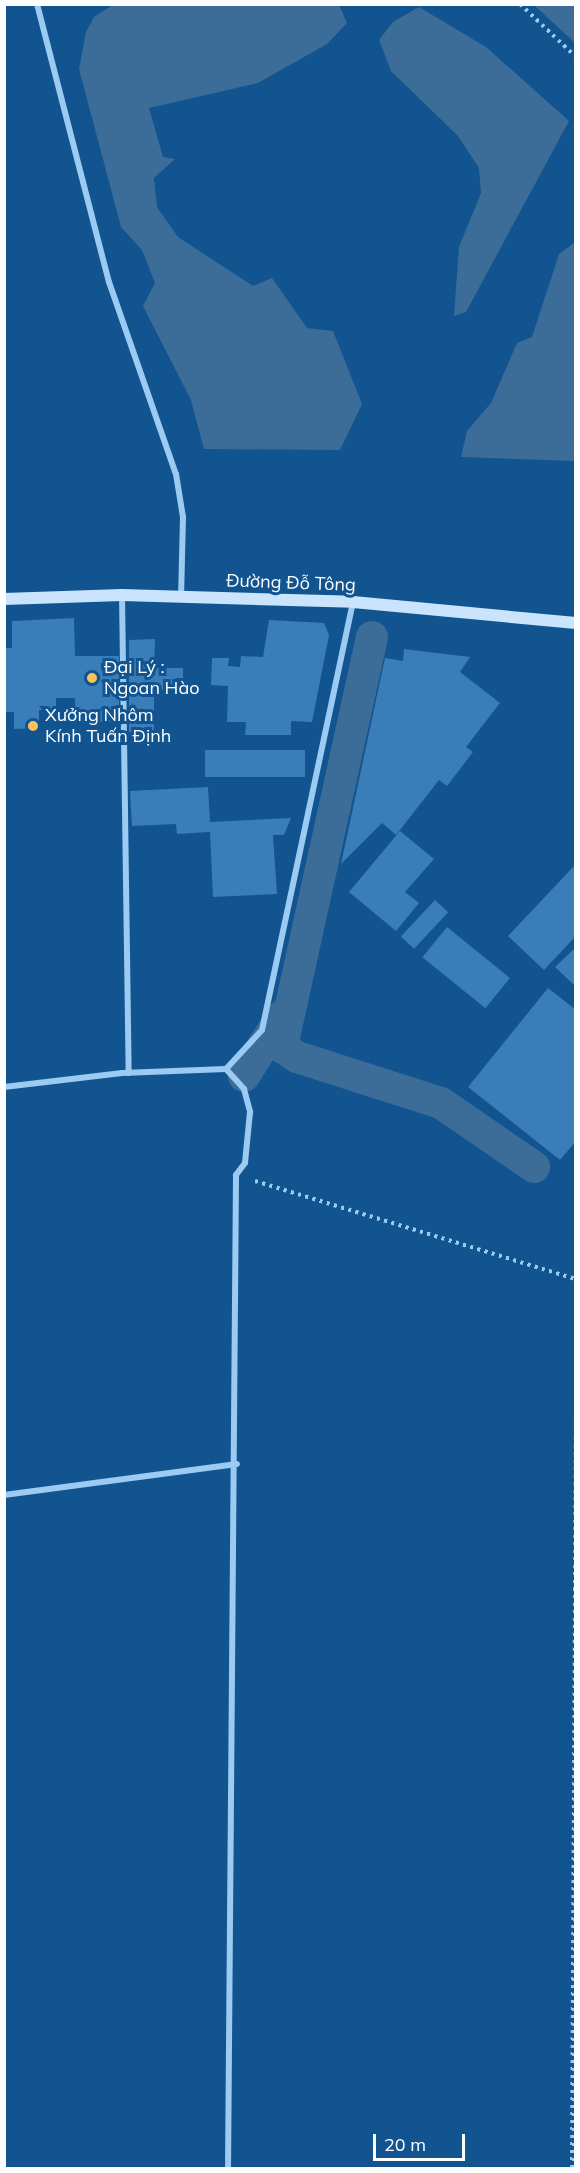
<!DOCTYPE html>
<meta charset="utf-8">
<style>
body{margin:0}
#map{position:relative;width:580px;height:2173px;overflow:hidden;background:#11548f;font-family:Mulish,sans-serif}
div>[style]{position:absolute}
.water>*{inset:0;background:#3c6d98}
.canal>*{height:32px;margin:-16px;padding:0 16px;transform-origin:16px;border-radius:16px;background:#3c6d98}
.building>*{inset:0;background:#397eb9;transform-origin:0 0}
.path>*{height:4px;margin-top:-2px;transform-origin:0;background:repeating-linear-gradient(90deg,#9bcaf2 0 3px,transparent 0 7.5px)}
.minor>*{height:6px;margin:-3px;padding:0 3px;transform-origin:3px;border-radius:3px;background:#9bcaf2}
.secondary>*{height:12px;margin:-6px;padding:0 6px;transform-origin:6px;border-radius:6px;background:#c9e4fc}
.dots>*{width:16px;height:16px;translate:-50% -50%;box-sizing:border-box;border:3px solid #11548f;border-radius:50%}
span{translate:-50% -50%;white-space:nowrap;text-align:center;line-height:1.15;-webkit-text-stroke:6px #11548f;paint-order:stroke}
.street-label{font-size:18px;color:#fff}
.poi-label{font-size:18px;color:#fff}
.left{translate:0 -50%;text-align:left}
.frame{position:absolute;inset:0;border:6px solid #fff;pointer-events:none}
.scale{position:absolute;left:373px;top:2134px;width:92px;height:27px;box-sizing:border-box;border:3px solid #fff;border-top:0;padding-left:8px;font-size:18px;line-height:21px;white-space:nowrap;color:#fff;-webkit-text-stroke:4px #11548f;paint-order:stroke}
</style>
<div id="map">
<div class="water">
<div style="clip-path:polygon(113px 5px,339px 5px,347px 23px,327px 44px,258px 83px,149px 108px,163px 157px,175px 159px,154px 178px,157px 207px,178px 237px,253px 286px,272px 278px,307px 328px,333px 331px,362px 404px,340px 450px,204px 449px,191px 400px,143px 306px,155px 283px,142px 250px,121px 227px,79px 69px,86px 32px,94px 17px)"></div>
<div style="clip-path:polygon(534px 5px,575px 5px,575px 43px)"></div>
<div style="clip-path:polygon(419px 7px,486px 47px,569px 121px,466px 312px,454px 316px,459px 247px,481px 193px,479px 168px,458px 136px,391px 71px,379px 40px,393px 22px)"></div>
<div style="clip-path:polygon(575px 242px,575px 461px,461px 457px,467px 431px,491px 403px,517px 343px,532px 337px,559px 254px)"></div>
</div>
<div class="canal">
<div style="left:372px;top:637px;width:420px;rotate:102.4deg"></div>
<div style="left:282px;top:1047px;width:18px;rotate:34deg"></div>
<div style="left:297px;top:1057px;width:151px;rotate:17.7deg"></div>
<div style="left:441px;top:1103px;width:113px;rotate:34.5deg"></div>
<div style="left:244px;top:1076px;width:71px;rotate:-57.7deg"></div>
</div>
<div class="building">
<div style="clip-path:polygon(74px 618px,75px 656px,119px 656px,119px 722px,75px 722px,75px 698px,56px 698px,56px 710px,39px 710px,39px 728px,14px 729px,14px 712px,4px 712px,4px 648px,12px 648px,12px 621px)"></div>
<div style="clip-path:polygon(269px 620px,324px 623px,329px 635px,312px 722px,291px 721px,291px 735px,245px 735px,246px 722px,227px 722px,228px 686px,211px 685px,212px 658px,229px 658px,228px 666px,240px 667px,241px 656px,263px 657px)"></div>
<div style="clip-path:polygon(155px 639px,154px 668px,183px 668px,183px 690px,154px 690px,154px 732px,129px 732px,129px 640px)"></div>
<div style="clip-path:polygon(404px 649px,470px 657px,460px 672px,500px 703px,466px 747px,473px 752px,447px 786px,439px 780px,396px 835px,382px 823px,341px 864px,385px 658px,403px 661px)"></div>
<div style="left:205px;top:750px;width:100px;height:27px"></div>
<div style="clip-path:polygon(208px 787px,210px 822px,291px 818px,284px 835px,273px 835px,277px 894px,213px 897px,210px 832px,177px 834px,176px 824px,132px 826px,130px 791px)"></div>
<div style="clip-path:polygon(400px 831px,434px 859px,405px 892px,419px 903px,396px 931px,349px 892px)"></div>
<div style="clip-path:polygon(576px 864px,576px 936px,544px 970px,508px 936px)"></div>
<div style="left:435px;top:900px;width:18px;height:50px;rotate:43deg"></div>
<div style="left:447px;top:927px;width:81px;height:39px;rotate:39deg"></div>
<div style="clip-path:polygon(576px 947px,576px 987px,555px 967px)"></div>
<div style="clip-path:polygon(548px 988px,576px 1010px,576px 1141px,560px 1160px,468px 1087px)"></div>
</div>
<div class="path">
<div style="left:520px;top:4px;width:77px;rotate:43.4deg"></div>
<div style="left:255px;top:1181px;width:336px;rotate:17deg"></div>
<div style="left:572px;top:2168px;width:762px;rotate:-89.7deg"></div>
</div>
<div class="minor">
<div style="left:37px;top:4px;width:287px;rotate:75.5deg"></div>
<div style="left:109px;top:282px;width:203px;rotate:70.8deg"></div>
<div style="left:176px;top:474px;width:44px;rotate:80.8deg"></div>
<div style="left:183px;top:517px;width:80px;rotate:91.4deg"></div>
<div style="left:122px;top:595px;width:478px;rotate:89.2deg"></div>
<div style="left:226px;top:1069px;width:27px;rotate:48deg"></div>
<div style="left:244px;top:1089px;width:24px;rotate:75deg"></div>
<div style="left:250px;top:1112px;width:51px;rotate:95.6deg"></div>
<div style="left:245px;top:1163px;width:15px;rotate:127deg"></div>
<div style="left:236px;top:1175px;width:993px;rotate:90.46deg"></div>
<div style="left:4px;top:1087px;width:119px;rotate:-6.8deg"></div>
<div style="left:122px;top:1073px;width:104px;rotate:-2.2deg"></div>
<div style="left:226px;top:1069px;width:53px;rotate:-47.3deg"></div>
<div style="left:262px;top:1030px;width:438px;rotate:-78deg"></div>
<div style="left:4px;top:1495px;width:235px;rotate:-7.6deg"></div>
</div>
<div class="secondary">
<div style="left:4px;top:599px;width:118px;rotate:-1.9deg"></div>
<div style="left:122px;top:595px;width:231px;rotate:1.7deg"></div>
<div style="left:353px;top:602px;width:224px;rotate:5.4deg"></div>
</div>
<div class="dots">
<div style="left:92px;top:678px;background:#ffc15c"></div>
<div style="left:33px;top:726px;background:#ffc15c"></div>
</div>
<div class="street-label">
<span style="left:291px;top:583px;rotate:2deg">Đường Đỗ Tông</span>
</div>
<div class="poi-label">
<span class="left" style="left:104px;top:678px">Đại Lý :<br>Ngoan Hào</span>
<span class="left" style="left:45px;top:726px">Xưởng Nhôm<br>Kính Tuấn Định</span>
</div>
<div class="frame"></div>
<div class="scale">20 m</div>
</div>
